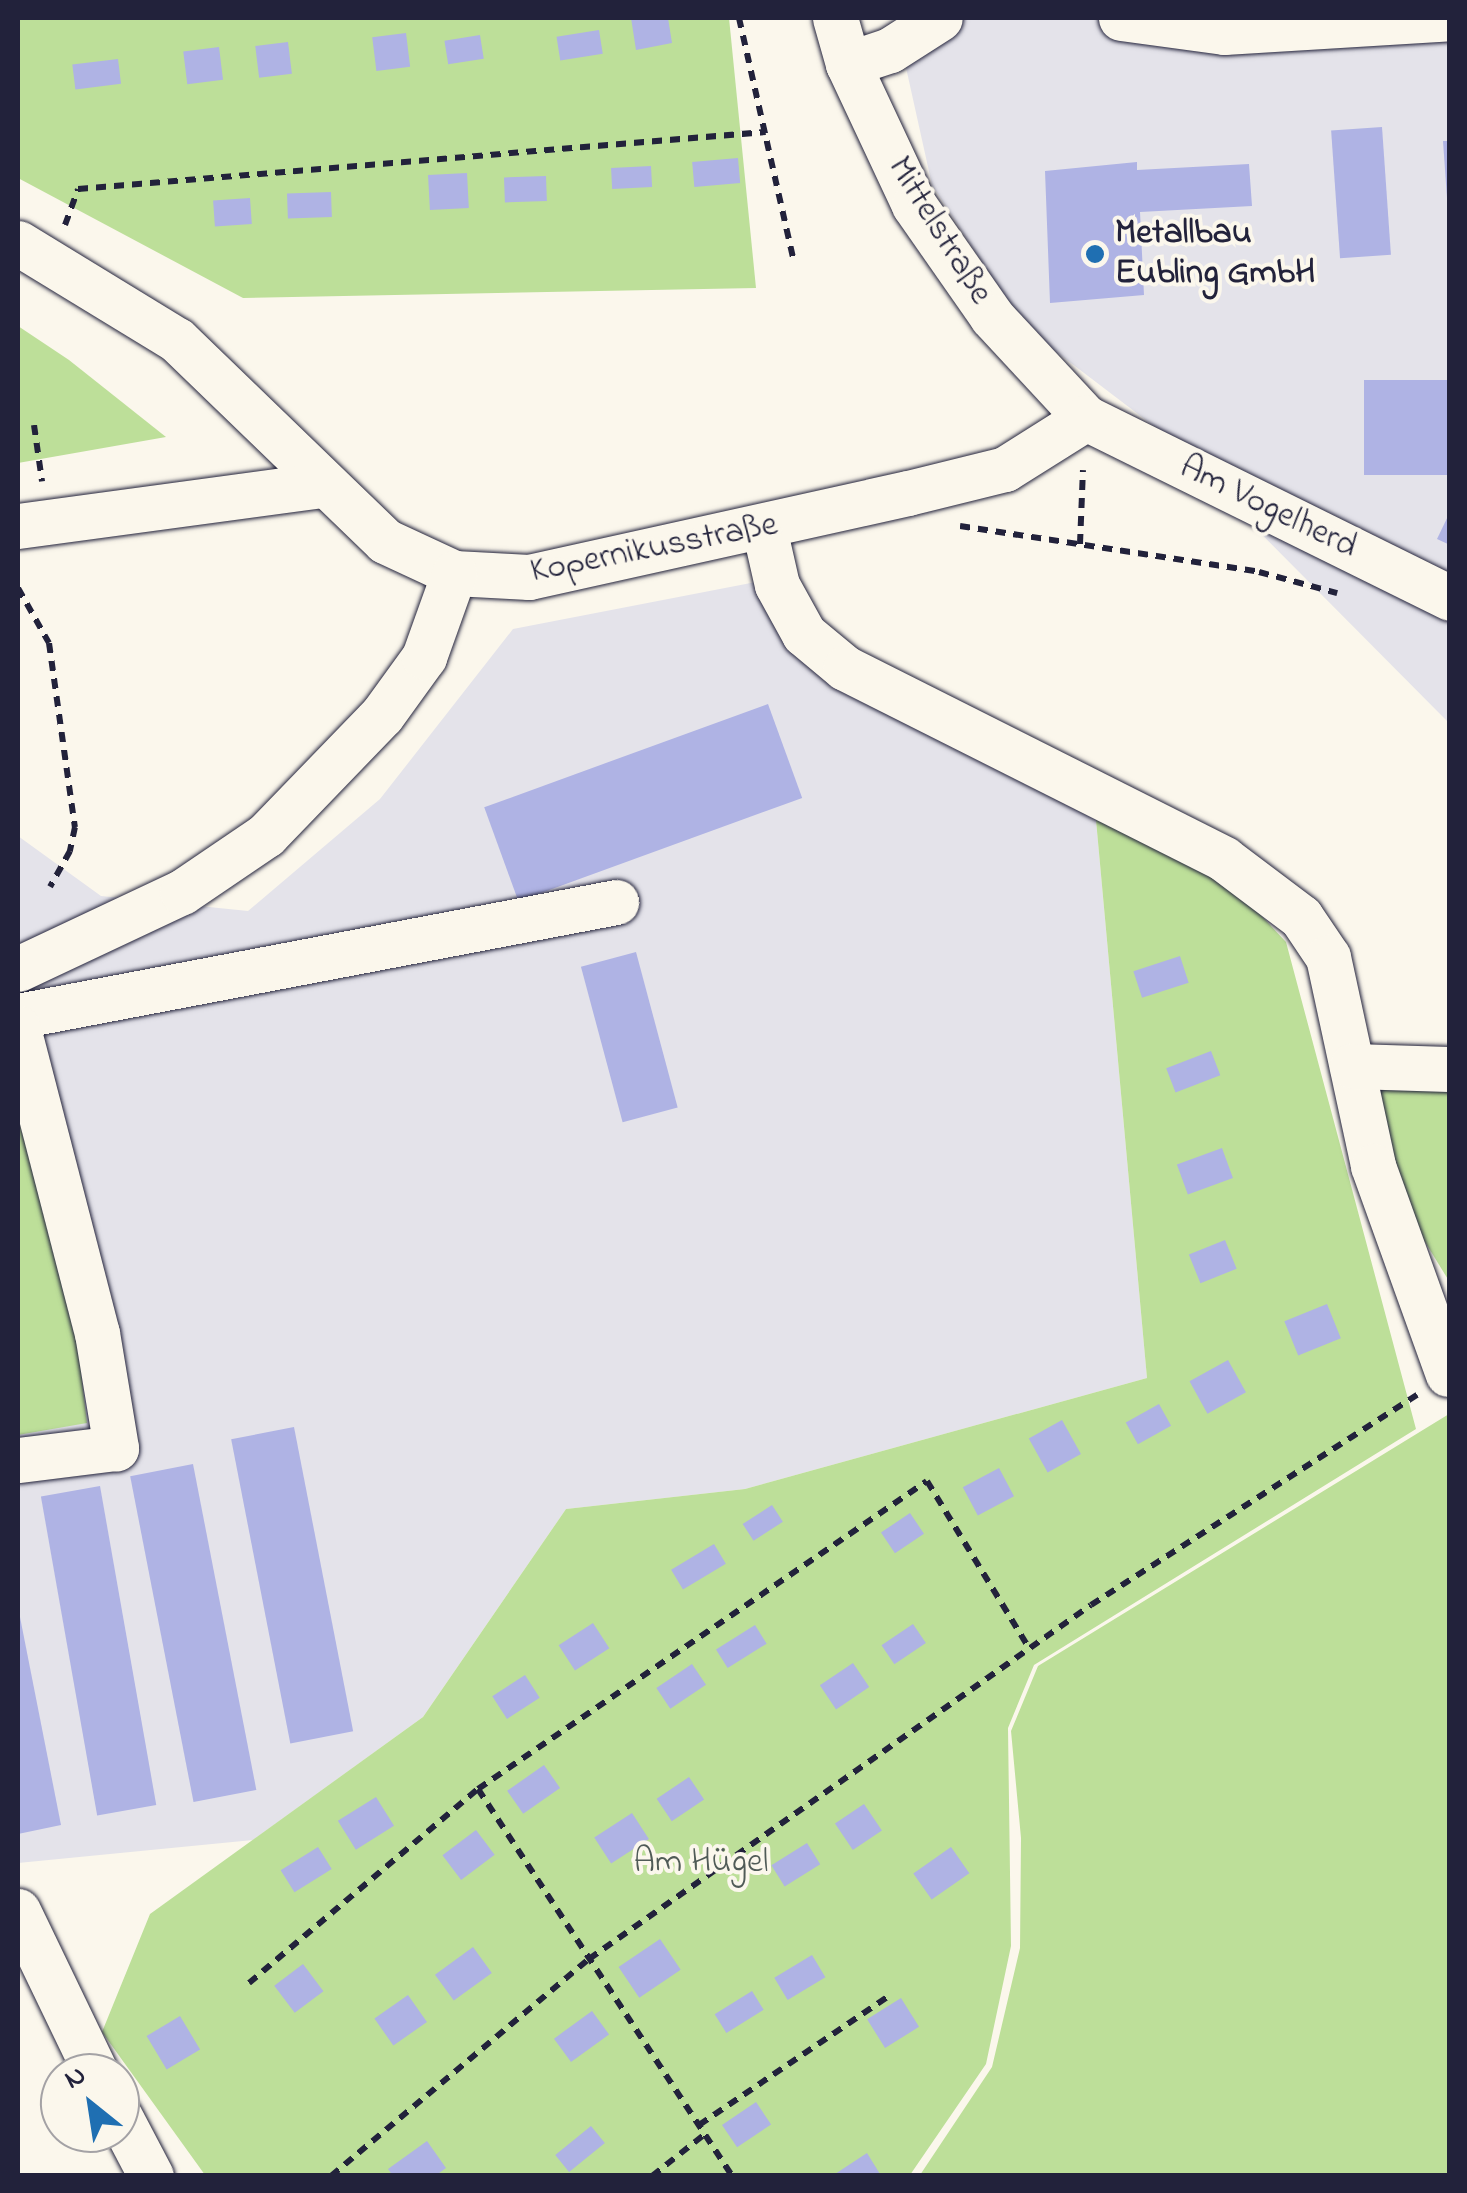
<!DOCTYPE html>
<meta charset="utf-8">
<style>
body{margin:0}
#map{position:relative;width:1467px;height:2193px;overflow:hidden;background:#fbf7ec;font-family:"Indie Flower",sans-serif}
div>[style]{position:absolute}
.built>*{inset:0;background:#e4e3ea}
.green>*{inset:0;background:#bddf99}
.building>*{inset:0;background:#afb3e4;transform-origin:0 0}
.path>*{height:6px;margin-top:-3px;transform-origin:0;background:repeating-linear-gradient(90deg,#22223b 0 10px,transparent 0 18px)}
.roads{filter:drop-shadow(0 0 2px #22223b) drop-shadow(0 0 2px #22223b)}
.minor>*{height:45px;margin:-22.5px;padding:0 22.5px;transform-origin:22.5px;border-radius:22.5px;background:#fbf7ec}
.dots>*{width:28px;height:28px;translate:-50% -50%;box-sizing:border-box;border:5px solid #fbf7ec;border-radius:50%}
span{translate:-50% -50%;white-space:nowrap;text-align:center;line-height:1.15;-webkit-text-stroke:8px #fbf7ec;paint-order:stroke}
.street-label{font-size:35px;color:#22223b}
.poi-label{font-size:35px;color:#22223b;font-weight:700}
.left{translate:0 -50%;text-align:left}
.park-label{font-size:35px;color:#505b57}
.frame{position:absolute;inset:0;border:20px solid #22223b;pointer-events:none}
.north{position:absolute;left:40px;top:2053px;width:100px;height:100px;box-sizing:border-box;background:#fbf7ec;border:2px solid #a4a2a5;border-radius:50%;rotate:330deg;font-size:28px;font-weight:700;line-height:40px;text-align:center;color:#22223b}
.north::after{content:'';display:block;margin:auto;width:35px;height:45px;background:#1f6fb2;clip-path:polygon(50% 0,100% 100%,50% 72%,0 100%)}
</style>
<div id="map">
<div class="built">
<div style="clip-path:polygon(895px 18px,1449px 18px,1449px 723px,1155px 427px,1025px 328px,932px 185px)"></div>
<div style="clip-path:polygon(756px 582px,830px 674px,1096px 820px,1147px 1378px,745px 1489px,566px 1509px,423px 1717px,253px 1840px,18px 1863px,18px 836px,101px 896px,248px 911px,380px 799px,513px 629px)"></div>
</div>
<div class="green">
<div style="clip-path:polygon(18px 18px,729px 18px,756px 288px,243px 298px,18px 178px)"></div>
<div style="clip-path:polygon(18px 326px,69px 360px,166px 437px,18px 463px)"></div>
<div style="clip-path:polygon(1096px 820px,1208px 859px,1286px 942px,1416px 1429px,1034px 1665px,1008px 1728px,1011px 1946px,986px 2064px,910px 2175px,205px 2175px,102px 2032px,150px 1914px,423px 1717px,566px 1509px,745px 1489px,1147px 1378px)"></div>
<div style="clip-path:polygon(1360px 1076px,1449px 1083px,1449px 1281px,1422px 1237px)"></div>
<div style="clip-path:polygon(18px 1114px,71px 1285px,87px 1423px,18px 1435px)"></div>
<div style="clip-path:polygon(1449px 1414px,1449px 2175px,920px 2175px,992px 2067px,1020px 1948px,1021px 1838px,1011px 1731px,1038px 1666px)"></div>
</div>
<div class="building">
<div style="clip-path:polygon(631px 18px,668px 18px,672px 43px,636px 50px)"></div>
<div style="left:599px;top:30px;width:24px;height:43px;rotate:81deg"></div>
<div style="left:406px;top:33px;width:34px;height:34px;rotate:83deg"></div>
<div style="left:480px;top:35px;width:24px;height:36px;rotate:81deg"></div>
<div style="left:288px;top:42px;width:32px;height:33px;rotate:83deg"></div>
<div style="left:219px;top:47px;width:33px;height:36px;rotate:83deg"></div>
<div style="left:118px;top:59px;width:25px;height:46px;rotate:83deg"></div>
<div style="left:1382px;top:127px;width:128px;height:51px;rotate:86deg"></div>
<div style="clip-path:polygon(1443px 141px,1450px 141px,1450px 198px,1447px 198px)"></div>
<div style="left:738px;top:158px;width:25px;height:46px;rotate:85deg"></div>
<div style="clip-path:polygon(1137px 162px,1137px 170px,1249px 164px,1252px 206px,1140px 212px,1144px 295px,1050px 303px,1045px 171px)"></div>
<div style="left:651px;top:166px;width:21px;height:40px;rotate:87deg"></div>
<div style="left:467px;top:173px;width:35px;height:39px;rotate:87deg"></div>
<div style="left:546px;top:176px;width:25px;height:42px;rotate:88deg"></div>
<div style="left:331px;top:192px;width:25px;height:44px;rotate:88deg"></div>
<div style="left:250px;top:198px;width:26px;height:37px;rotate:86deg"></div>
<div style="left:1450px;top:380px;width:95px;height:86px;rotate:90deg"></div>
<div style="clip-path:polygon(1450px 512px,1450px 545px,1437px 539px)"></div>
<div style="left:768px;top:704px;width:100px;height:302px;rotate:70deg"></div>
<div style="left:636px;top:952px;width:161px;height:57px;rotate:75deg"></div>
<div style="left:1180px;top:956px;width:28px;height:49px;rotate:72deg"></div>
<div style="left:1211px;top:1051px;width:26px;height:48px;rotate:69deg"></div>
<div style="left:1222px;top:1148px;width:32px;height:48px;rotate:70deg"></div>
<div style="left:1225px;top:1240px;width:31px;height:39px;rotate:68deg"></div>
<div style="left:1327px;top:1304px;width:37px;height:46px;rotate:68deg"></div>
<div style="left:1228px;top:1360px;width:37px;height:44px;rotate:61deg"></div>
<div style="left:1159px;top:1404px;width:25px;height:38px;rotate:61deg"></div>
<div style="left:1062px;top:1420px;width:39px;height:38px;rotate:61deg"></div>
<div style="left:294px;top:1427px;width:310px;height:64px;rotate:79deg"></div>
<div style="left:193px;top:1464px;width:332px;height:64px;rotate:79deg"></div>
<div style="left:999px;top:1468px;width:32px;height:41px;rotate:62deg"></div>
<div style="left:100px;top:1486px;width:324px;height:60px;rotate:80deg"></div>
<div style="left:772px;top:1505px;width:20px;height:35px;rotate:57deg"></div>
<div style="left:910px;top:1513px;width:25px;height:35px;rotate:56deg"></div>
<div style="left:714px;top:1544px;width:23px;height:50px;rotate:59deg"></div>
<div style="clip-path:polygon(19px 1612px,61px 1825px,18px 1834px,18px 1613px)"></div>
<div style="left:593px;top:1623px;width:30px;height:41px;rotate:57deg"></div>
<div style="left:913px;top:1624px;width:23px;height:38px;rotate:56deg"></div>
<div style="left:755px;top:1625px;width:22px;height:46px;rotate:58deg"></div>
<div style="left:853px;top:1663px;width:29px;height:40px;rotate:56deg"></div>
<div style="left:692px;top:1664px;width:25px;height:43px;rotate:56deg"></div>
<div style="left:525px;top:1675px;width:27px;height:39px;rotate:57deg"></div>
<div style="left:544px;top:1765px;width:28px;height:45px;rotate:55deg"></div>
<div style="left:689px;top:1777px;width:27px;height:39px;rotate:56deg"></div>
<div style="left:376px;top:1797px;width:34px;height:45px;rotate:58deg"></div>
<div style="left:864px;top:1804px;width:32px;height:35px;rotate:56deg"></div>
<div style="left:632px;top:1813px;width:31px;height:45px;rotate:57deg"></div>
<div style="left:476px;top:1830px;width:31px;height:42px;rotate:53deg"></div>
<div style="left:807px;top:1843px;width:25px;height:42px;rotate:58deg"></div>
<div style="left:318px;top:1847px;width:26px;height:44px;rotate:58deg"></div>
<div style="left:951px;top:1847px;width:32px;height:46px;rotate:55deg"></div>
<div style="left:660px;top:1939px;width:37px;height:50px;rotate:56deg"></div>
<div style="left:473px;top:1947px;width:32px;height:47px;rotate:54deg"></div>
<div style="left:812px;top:1955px;width:26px;height:44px;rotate:59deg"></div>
<div style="left:303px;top:1964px;width:34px;height:36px;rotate:53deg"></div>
<div style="left:752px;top:1991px;width:22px;height:44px;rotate:58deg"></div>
<div style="left:408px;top:1995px;width:33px;height:41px;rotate:55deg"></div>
<div style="left:901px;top:1998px;width:34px;height:40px;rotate:58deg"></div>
<div style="left:592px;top:2011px;width:29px;height:47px;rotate:54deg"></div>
<div style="left:180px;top:2016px;width:39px;height:39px;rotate:59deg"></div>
<div style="left:756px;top:2102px;width:27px;height:41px;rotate:56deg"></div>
<div style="left:591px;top:2126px;width:22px;height:46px;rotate:51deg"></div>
<div style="clip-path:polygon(427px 2141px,446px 2168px,435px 2176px,393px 2176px,388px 2169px)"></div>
<div style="clip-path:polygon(867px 2153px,880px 2174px,832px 2176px)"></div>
</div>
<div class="path">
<div style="left:739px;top:18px;width:245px;rotate:77.3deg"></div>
<div style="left:65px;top:225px;width:38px;rotate:-70deg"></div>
<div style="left:78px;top:189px;width:690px;rotate:-4.74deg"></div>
<div style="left:34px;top:425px;width:57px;rotate:81.9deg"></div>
<div style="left:960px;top:526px;width:303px;rotate:8.7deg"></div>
<div style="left:1259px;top:572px;width:81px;rotate:15.1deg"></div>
<div style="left:1080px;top:544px;width:74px;rotate:-87.7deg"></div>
<div style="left:18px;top:588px;width:63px;rotate:60.6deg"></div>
<div style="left:49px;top:643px;width:186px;rotate:82deg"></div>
<div style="left:75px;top:827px;width:25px;rotate:102deg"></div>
<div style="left:70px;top:851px;width:41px;rotate:119.1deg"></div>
<div style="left:478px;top:1789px;width:463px;rotate:56.7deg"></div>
<div style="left:249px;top:1983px;width:300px;rotate:-40.3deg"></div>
<div style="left:478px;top:1789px;width:544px;rotate:-34.45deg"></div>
<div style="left:927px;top:1481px;width:196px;rotate:58.6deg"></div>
<div style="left:699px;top:2125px;width:233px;rotate:-34.2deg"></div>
<div style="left:331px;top:2176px;width:337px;rotate:-40.1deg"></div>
<div style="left:589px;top:1959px;width:614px;rotate:-35.19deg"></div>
<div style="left:1091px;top:1605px;width:388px;rotate:-32.8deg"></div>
<div style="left:652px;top:2176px;width:68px;rotate:-38.4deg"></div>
</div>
<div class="roads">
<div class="minor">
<div style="left:835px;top:18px;width:48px;rotate:74.2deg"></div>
<div style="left:848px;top:64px;width:156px;rotate:64.9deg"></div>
<div style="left:914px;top:205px;width:136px;rotate:55.1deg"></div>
<div style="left:992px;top:317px;width:138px;rotate:47.1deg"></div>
<div style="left:1086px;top:418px;width:406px;rotate:26.3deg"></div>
<div style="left:1121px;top:18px;width:104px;rotate:7.7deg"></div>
<div style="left:1224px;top:32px;width:226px;rotate:-3.5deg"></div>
<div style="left:848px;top:64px;width:44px;rotate:-18.4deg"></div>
<div style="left:890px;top:50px;width:59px;rotate:-32.6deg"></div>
<div style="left:18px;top:243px;width:186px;rotate:31.4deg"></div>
<div style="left:177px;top:340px;width:289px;rotate:44deg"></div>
<div style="left:385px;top:541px;width:76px;rotate:24.9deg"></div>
<div style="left:454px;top:573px;width:75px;rotate:3.1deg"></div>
<div style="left:529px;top:577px;width:388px;rotate:-12.5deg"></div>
<div style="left:908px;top:493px;width:100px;rotate:-13.9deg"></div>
<div style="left:1005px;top:469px;width:96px;rotate:-32.2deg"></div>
<div style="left:18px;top:526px;width:305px;rotate:-7.7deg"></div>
<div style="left:764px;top:528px;width:58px;rotate:77.2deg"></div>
<div style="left:777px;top:585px;width:56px;rotate:61.1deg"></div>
<div style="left:804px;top:634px;width:53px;rotate:39.7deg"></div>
<div style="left:845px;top:668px;width:424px;rotate:26.7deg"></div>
<div style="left:1224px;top:859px;width:96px;rotate:37deg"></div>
<div style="left:1301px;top:917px;width:48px;rotate:56deg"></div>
<div style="left:1328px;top:957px;width:214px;rotate:77.8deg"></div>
<div style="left:1373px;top:1166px;width:221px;rotate:70.2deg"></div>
<div style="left:18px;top:969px;width:181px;rotate:-25.2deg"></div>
<div style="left:182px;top:892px;width:102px;rotate:-34.2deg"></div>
<div style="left:266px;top:835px;width:167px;rotate:-46deg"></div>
<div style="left:382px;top:715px;width:72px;rotate:-54.1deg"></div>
<div style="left:424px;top:657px;width:89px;rotate:-70.3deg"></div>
<div style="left:18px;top:1016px;width:609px;rotate:-10.79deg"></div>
<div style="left:18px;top:1028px;width:315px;rotate:75.5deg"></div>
<div style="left:97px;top:1333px;width:117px;rotate:80.6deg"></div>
<div style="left:116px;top:1448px;width:99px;rotate:173deg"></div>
<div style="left:1352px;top:1066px;width:98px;rotate:1.8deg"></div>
<div style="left:18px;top:1911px;width:180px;rotate:64.3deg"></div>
<div style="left:120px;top:2117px;width:67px;rotate:62.3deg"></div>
</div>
</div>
<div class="dots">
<div style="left:1095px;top:254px;background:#1f6fb2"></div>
</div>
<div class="street-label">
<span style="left:939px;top:231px;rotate:58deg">Mittelstraße</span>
<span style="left:1268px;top:508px;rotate:26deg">Am Vogelherd</span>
<span style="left:654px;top:549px;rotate:-11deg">Kopernikusstraße</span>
</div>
<div class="poi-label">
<span class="left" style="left:1115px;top:254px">Metallbau<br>Eubling GmbH</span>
</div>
<div class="park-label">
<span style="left:701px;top:1863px">Am Hügel</span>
</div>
<div class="frame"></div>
<div class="north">N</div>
</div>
